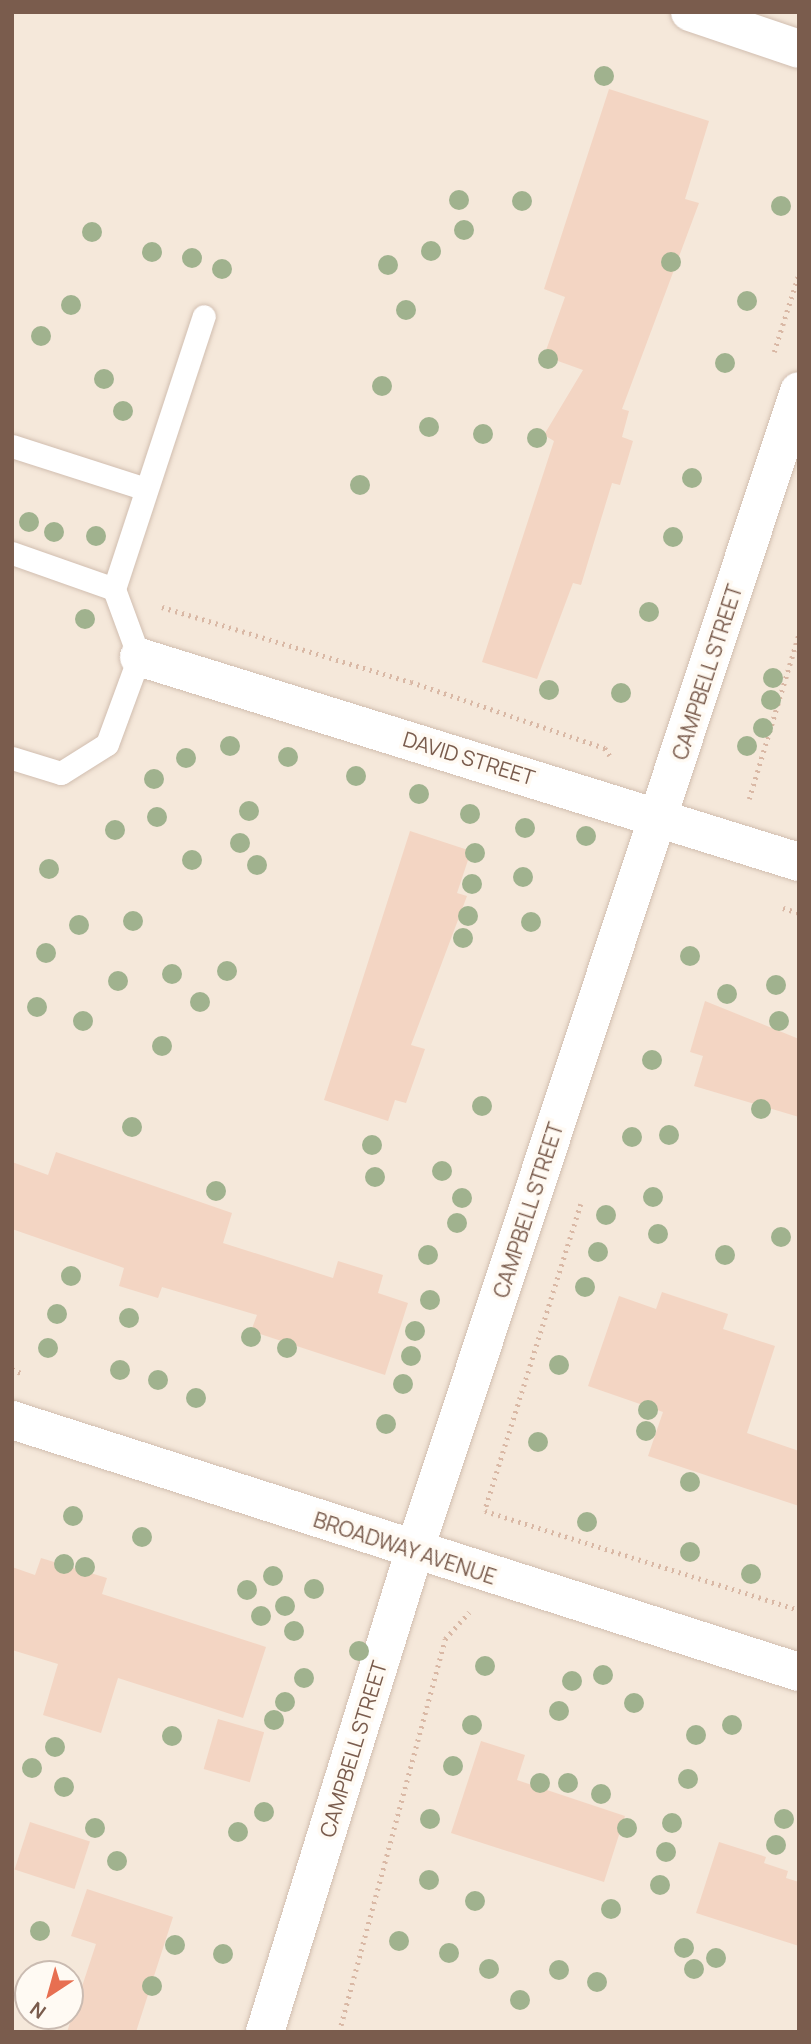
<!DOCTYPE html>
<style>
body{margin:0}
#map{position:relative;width:811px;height:2044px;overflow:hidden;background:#fdf6ec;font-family:Manrope,sans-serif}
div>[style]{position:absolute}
.residential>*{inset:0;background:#f5e8da}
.building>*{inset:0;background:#f3d5c3;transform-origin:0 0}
.path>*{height:4.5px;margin-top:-2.25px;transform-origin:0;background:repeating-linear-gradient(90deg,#d9b8a5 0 2px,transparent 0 7px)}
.roads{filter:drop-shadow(0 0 2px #d1beb0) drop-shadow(0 0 2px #d1beb0)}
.service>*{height:23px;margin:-11.5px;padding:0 11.5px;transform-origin:11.5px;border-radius:11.5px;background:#fff}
.minor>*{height:38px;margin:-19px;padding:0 19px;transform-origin:19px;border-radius:19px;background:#fff}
.tertiary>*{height:38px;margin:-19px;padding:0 19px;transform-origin:19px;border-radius:19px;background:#fff}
.trees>*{width:20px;height:20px;margin:-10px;border-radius:50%;background:#a0b28e}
span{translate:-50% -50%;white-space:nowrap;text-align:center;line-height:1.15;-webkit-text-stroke:7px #fffaf3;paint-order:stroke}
.street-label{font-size:21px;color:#7a5c4d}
.frame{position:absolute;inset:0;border:14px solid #7a5c4d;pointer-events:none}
.north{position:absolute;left:14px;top:1960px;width:70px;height:70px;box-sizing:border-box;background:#fffaf3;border:2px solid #cabbb1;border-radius:50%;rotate:216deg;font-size:19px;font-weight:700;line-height:28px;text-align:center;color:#7a5c4d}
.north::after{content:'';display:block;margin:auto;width:24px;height:32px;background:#e76f51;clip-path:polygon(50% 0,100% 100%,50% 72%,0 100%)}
</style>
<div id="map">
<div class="residential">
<div style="clip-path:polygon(evenodd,12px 12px,799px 12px,799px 2032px,12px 2032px,12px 12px,28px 1974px,70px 1974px,70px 2016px,28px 2016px,28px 1974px)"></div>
</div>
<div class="building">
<div style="clip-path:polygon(609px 89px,709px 121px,685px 199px,699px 203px,622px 409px,629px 411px,622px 437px,633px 441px,620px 485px,612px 483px,581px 585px,573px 583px,537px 679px,482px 662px,554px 441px,544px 435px,583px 370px,544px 356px,565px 297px,544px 289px)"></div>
<div style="clip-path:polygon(410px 831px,471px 851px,457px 893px,467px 896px,411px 1045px,425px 1049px,406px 1103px,395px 1100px,388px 1121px,324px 1100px)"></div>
<div style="clip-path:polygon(705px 1001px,799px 1039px,799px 1117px,694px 1086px,703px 1056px,690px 1052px)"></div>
<div style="clip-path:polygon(56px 1152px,232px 1213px,223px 1243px,333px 1278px,338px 1261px,383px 1275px,378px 1293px,408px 1303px,385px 1375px,251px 1331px,257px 1315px,162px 1287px,158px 1298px,119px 1286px,124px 1268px,12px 1229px,12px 1162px,48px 1175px)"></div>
<div style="clip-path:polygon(662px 1292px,728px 1314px,723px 1329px,775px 1346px,747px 1433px,799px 1451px,799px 1506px,648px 1456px,663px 1412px,588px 1386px,619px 1296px,656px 1309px)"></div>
<div style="clip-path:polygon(41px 1558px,107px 1578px,102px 1594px,266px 1647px,243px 1718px,118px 1678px,101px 1733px,43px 1715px,58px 1664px,12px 1650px,12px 1567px,35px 1575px)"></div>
<div style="left:218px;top:1719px;width:48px;height:52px;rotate:16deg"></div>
<div style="clip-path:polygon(481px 1741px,525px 1755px,517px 1780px,625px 1816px,604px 1882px,451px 1833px)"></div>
<div style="left:30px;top:1822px;width:63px;height:50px;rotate:18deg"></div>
<div style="clip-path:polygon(719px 1842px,766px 1857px,764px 1863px,788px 1871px,786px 1878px,799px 1882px,799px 1946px,696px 1913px)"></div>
<div style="clip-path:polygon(87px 1889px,173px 1917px,136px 2032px,67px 2032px,96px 1944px,71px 1936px)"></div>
</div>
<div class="path">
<div style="left:774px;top:352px;width:83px;rotate:-72.4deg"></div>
<div style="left:162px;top:607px;width:260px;rotate:16.8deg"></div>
<div style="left:411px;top:682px;width:205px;rotate:18.8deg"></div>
<div style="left:605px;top:748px;width:9px;rotate:58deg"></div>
<div style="left:749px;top:799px;width:173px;rotate:-73.2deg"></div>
<div style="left:783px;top:908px;width:17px;rotate:17deg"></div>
<div style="left:581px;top:1204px;width:322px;rotate:107.4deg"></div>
<div style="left:485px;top:1511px;width:329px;rotate:17.5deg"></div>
<div style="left:12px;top:1369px;width:12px;rotate:24deg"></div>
<div style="left:339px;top:2032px;width:407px;rotate:-74.9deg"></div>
<div style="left:445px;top:1639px;width:36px;rotate:-48deg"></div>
</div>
<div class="roads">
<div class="service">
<div style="left:12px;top:446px;width:141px;rotate:17.8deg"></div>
<div style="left:12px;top:553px;width:108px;rotate:19.4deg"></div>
<div style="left:12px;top:758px;width:51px;rotate:17deg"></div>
<div style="left:61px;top:773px;width:54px;rotate:-32.2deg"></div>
<div style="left:107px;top:744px;width:93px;rotate:-69.8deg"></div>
<div style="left:139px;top:657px;width:72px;rotate:-110.2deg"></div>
<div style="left:114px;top:589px;width:287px;rotate:-71.8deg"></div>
</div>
<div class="minor">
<div style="left:690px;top:12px;width:115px;rotate:18.7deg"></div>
<div style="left:139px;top:657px;width:691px;rotate:17.26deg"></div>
<div style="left:12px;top:1420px;width:826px;rotate:17.76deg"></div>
</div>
<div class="tertiary">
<div style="left:265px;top:2032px;width:503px;rotate:-72.75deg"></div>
<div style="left:414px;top:1552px;width:1223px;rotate:-71.65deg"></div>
</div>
</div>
<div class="trees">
<div style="left:604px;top:76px"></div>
<div style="left:459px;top:200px"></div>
<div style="left:522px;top:201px"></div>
<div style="left:781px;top:206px"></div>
<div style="left:464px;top:230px"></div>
<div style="left:92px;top:232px"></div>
<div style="left:431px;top:251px"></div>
<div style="left:152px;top:252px"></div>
<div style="left:192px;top:258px"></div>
<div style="left:671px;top:262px"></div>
<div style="left:388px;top:265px"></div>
<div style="left:222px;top:269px"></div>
<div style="left:747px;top:301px"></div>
<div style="left:71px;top:305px"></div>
<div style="left:406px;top:310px"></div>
<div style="left:41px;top:336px"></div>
<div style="left:548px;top:359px"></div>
<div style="left:725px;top:363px"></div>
<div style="left:104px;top:379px"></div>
<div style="left:382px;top:386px"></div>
<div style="left:123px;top:411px"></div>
<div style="left:429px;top:427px"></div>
<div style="left:483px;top:434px"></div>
<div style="left:537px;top:438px"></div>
<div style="left:692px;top:478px"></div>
<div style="left:360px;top:485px"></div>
<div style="left:29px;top:522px"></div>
<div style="left:54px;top:532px"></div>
<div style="left:96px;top:536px"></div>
<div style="left:673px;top:537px"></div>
<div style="left:649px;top:612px"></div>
<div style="left:85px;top:619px"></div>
<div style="left:773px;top:678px"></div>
<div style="left:549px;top:690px"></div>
<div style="left:621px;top:693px"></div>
<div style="left:771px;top:700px"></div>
<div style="left:763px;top:728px"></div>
<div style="left:230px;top:746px"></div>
<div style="left:747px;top:746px"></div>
<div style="left:288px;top:757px"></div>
<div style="left:186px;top:758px"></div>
<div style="left:356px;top:776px"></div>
<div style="left:154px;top:779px"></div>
<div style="left:419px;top:794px"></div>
<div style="left:249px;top:811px"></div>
<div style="left:470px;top:814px"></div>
<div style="left:157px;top:817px"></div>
<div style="left:525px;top:828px"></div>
<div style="left:115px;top:830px"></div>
<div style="left:586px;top:836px"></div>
<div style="left:240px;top:843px"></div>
<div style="left:475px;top:853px"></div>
<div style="left:192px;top:860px"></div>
<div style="left:257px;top:865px"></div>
<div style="left:49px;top:869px"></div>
<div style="left:523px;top:877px"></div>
<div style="left:472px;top:884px"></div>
<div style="left:468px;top:916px"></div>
<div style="left:133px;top:921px"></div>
<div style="left:531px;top:922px"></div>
<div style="left:79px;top:925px"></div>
<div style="left:463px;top:938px"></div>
<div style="left:46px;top:953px"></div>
<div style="left:690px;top:956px"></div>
<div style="left:227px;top:971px"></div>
<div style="left:172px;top:974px"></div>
<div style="left:118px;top:981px"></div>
<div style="left:776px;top:985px"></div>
<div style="left:727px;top:994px"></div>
<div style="left:200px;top:1002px"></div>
<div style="left:37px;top:1007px"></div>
<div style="left:83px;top:1021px"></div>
<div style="left:779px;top:1021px"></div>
<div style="left:162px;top:1046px"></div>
<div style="left:652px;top:1060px"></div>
<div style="left:482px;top:1106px"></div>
<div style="left:761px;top:1109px"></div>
<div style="left:132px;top:1127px"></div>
<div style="left:669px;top:1135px"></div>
<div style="left:632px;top:1137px"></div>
<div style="left:372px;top:1145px"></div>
<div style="left:442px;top:1171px"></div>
<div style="left:375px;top:1177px"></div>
<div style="left:216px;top:1191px"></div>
<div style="left:653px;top:1197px"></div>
<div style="left:462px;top:1198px"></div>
<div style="left:606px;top:1215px"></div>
<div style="left:457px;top:1223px"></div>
<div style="left:658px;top:1234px"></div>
<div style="left:781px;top:1237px"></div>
<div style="left:598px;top:1252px"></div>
<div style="left:428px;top:1255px"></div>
<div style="left:725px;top:1255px"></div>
<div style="left:71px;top:1276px"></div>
<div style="left:585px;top:1287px"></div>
<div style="left:430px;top:1300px"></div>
<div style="left:57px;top:1314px"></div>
<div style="left:129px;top:1318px"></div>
<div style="left:415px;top:1331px"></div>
<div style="left:251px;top:1337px"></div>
<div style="left:48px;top:1348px"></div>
<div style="left:287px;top:1348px"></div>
<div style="left:411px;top:1356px"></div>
<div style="left:559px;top:1365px"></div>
<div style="left:120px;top:1370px"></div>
<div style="left:158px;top:1380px"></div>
<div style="left:403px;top:1384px"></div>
<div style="left:196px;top:1398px"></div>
<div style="left:648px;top:1410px"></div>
<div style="left:386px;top:1424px"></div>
<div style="left:646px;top:1431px"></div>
<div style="left:538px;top:1442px"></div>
<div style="left:690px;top:1482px"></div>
<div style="left:73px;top:1516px"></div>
<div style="left:587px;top:1522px"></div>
<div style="left:142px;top:1537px"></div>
<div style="left:690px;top:1552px"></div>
<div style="left:64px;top:1564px"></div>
<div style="left:85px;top:1567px"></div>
<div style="left:751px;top:1574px"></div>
<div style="left:273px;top:1576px"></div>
<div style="left:314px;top:1589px"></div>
<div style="left:247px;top:1590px"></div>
<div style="left:285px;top:1606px"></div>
<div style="left:261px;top:1616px"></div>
<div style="left:294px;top:1631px"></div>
<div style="left:359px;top:1651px"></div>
<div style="left:485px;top:1666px"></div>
<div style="left:603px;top:1675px"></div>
<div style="left:304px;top:1678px"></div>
<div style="left:572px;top:1681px"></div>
<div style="left:285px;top:1702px"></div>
<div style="left:634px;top:1703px"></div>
<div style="left:559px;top:1711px"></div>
<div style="left:274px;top:1720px"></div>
<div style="left:472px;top:1725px"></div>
<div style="left:732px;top:1725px"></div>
<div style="left:696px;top:1735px"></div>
<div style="left:172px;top:1736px"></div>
<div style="left:55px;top:1747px"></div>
<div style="left:453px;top:1766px"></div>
<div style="left:32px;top:1768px"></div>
<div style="left:688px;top:1779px"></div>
<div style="left:540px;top:1783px"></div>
<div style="left:568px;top:1783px"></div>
<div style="left:64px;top:1787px"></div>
<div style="left:601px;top:1794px"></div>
<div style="left:264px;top:1812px"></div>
<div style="left:430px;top:1819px"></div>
<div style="left:784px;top:1819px"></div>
<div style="left:672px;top:1823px"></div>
<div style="left:95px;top:1828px"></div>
<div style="left:627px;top:1828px"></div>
<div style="left:238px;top:1832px"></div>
<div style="left:776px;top:1845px"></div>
<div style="left:666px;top:1852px"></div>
<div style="left:117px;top:1861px"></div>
<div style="left:429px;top:1880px"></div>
<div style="left:660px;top:1885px"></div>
<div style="left:475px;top:1901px"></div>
<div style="left:611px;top:1909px"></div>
<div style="left:40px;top:1931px"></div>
<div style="left:399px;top:1941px"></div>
<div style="left:175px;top:1945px"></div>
<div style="left:684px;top:1948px"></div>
<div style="left:449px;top:1953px"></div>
<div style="left:223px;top:1954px"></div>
<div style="left:716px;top:1958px"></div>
<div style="left:489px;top:1969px"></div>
<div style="left:694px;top:1969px"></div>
<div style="left:559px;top:1970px"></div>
<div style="left:597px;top:1982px"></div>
<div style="left:152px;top:1986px"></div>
<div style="left:520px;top:2000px"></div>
</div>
<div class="street-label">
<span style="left:707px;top:672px;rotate:-72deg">CAMPBELL STREET</span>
<span style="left:469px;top:758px;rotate:17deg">DAVID STREET</span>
<span style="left:528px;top:1210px;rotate:-72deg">CAMPBELL STREET</span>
<span style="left:405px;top:1548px;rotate:18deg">BROADWAY AVENUE</span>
<span style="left:353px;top:1749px;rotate:-73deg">CAMPBELL STREET</span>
</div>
<div class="frame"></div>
<div class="north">N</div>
</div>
